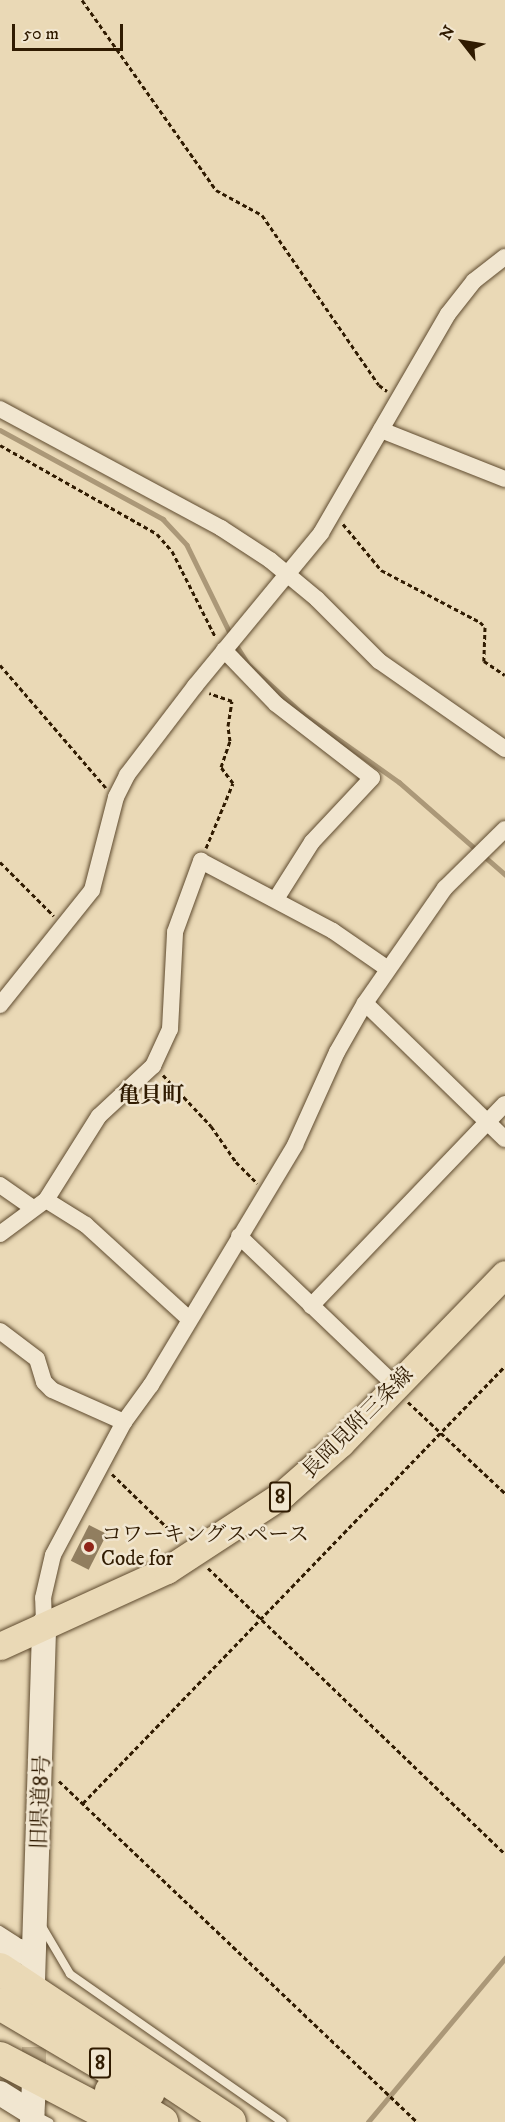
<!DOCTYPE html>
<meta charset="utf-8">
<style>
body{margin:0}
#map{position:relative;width:505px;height:2122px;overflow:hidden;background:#ead9b6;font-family:"IM FELL DW Pica","Noto Serif JP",serif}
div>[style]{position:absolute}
.stream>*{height:4.5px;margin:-2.25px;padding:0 2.25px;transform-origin:2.25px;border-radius:2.25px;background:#ab9878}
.building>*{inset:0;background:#917e5f;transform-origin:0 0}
.secondary-tunnel>*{height:24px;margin-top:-12px;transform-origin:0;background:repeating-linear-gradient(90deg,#c5b392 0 24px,transparent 0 36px)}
.path>*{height:3px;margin-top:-1.5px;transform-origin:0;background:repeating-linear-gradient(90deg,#301b01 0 4.5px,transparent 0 7.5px)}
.roads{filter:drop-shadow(0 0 2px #5e4a2e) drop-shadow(0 0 2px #5e4a2e)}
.lane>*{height:8px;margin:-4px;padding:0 4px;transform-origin:4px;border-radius:4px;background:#f1e6d0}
.street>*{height:16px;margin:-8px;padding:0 8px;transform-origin:8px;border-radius:8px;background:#f1e6d0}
.secondary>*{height:24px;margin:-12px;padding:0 12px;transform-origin:12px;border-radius:12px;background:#f1e6d0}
.primary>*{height:27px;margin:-13.5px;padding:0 13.5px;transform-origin:13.5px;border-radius:13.5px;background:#ead9b6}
.highway>*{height:32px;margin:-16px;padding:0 16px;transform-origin:16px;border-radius:16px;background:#ead9b6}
.dots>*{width:16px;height:16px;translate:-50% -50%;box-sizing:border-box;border:3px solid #f1e6d0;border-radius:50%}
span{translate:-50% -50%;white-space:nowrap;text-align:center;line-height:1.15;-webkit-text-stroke:5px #f1e6d0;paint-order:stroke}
.shield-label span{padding:2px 4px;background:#f1e6d0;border:2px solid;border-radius:4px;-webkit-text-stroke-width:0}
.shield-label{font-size:20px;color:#301b01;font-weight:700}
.street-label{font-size:21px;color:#301b01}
.poi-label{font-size:21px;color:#301b01}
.left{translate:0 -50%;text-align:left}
.neighbourhood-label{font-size:22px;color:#301b01;font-weight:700}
.north{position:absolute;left:433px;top:12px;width:60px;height:60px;-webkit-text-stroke:4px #f1e6d0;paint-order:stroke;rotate:301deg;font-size:16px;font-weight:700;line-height:24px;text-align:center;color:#301b01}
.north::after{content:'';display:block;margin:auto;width:21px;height:27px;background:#301b01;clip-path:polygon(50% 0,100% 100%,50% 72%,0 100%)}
.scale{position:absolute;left:12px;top:24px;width:111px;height:27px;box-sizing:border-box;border:3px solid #301b01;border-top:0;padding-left:8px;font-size:18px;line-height:21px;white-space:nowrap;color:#301b01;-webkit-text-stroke:4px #f1e6d0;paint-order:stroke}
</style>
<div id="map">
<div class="stream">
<div style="left:0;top:430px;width:186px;rotate:28.6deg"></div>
<div style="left:163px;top:519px;width:35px;rotate:47deg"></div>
<div style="left:187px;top:545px;width:100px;rotate:63.9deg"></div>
<div style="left:235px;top:643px;width:26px;rotate:58deg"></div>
<div style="left:249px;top:665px;width:73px;rotate:42.2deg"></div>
<div style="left:303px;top:714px;width:118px;rotate:35.3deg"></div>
<div style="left:399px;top:782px;width:105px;rotate:41.1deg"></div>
<div style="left:484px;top:856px;width:28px;rotate:41deg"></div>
<div style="left:368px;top:2122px;width:214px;rotate:-50.1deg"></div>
</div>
<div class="building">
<div style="left:89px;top:1525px;width:20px;height:40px;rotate:27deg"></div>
</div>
<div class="secondary-tunnel">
<div style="left:34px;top:2011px;width:72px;rotate:90deg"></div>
</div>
<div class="path">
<div style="left:82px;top:0;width:232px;rotate:54.8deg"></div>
<div style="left:216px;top:190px;width:52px;rotate:28.5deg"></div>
<div style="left:262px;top:215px;width:206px;rotate:55.5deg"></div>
<div style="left:379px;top:385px;width:10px;rotate:37deg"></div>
<div style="left:0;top:445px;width:180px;rotate:29.5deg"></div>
<div style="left:157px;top:534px;width:23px;rotate:49deg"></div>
<div style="left:172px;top:551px;width:97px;rotate:63.2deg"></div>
<div style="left:343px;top:524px;width:60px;rotate:50.4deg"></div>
<div style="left:381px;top:570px;width:112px;rotate:27.7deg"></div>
<div style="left:480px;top:622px;width:7px;rotate:45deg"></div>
<div style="left:485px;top:627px;width:34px;rotate:92deg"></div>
<div style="left:484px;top:661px;width:25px;rotate:34deg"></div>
<div style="left:0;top:665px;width:162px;rotate:49.2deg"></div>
<div style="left:206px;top:848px;width:70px;rotate:-67.4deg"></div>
<div style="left:233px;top:783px;width:20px;rotate:-127deg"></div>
<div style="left:221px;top:767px;width:28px;rotate:-71deg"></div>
<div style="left:230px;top:741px;width:15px;rotate:-98deg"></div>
<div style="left:228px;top:726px;width:25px;rotate:-81deg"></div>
<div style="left:232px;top:701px;width:24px;rotate:-161deg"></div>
<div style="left:0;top:862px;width:76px;rotate:45deg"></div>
<div style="left:163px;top:1075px;width:70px;rotate:46.7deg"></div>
<div style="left:211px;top:1126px;width:44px;rotate:55.2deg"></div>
<div style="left:236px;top:1162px;width:30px;rotate:45deg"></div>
<div style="left:408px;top:1402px;width:133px;rotate:43.2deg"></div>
<div style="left:112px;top:1474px;width:92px;rotate:44.1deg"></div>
<div style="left:208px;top:1568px;width:412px;rotate:43.9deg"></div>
<div style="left:59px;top:1781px;width:494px;rotate:43.6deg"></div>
<div style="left:83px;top:1803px;width:607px;rotate:-46deg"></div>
</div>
<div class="roads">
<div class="lane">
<div style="left:40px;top:1923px;width:59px;rotate:59.5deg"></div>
<div style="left:70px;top:1974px;width:259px;rotate:34.9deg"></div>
<div style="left:0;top:1930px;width:20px;rotate:33deg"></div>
<div style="left:35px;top:2115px;width:16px;rotate:27deg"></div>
</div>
<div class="street">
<div style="left:0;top:409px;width:251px;rotate:28.3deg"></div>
<div style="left:221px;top:528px;width:59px;rotate:33.1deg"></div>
<div style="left:270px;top:560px;width:61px;rotate:39.7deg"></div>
<div style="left:317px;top:599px;width:88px;rotate:45deg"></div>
<div style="left:379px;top:661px;width:154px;rotate:34.9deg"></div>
<div style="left:381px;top:430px;width:133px;rotate:21.6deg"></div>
<div style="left:224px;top:650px;width:75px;rotate:46.1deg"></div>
<div style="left:276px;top:704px;width:121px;rotate:37.6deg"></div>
<div style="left:372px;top:778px;width:88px;rotate:133.2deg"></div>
<div style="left:312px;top:842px;width:67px;rotate:122.3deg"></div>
<div style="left:365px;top:1003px;width:195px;rotate:44.2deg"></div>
<div style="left:0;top:1005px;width:147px;rotate:-51.3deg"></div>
<div style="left:92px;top:890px;width:96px;rotate:-75.5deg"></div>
<div style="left:116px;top:797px;width:25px;rotate:-63deg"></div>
<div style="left:127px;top:775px;width:112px;rotate:-52.6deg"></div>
<div style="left:195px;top:686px;width:198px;rotate:-50.5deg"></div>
<div style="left:321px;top:533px;width:253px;rotate:-59.9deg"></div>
<div style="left:448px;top:314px;width:42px;rotate:-51.8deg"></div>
<div style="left:474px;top:281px;width:39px;rotate:-38deg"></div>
<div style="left:0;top:1185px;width:38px;rotate:35deg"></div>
<div style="left:46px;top:1200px;width:47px;rotate:32deg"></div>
<div style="left:86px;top:1225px;width:138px;rotate:42.4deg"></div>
<div style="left:0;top:1234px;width:57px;rotate:-36.5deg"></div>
<div style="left:46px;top:1200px;width:99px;rotate:-57.8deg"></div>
<div style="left:99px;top:1116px;width:74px;rotate:-42.8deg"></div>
<div style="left:153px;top:1066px;width:41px;rotate:-65.3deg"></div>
<div style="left:170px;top:1029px;width:97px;rotate:-87deg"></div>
<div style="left:175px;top:932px;width:76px;rotate:-69.9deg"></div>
<div style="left:201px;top:861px;width:149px;rotate:27.9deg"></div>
<div style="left:333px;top:931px;width:67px;rotate:34.6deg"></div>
<div style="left:239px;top:1236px;width:217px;rotate:43.7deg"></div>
<div style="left:311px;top:1306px;width:280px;rotate:-46.2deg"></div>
<div style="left:0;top:1331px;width:46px;rotate:37.1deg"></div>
<div style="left:37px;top:1359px;width:24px;rotate:73deg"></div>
<div style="left:44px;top:1382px;width:11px;rotate:45deg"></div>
<div style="left:52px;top:1390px;width:79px;rotate:24deg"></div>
<div style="left:44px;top:1623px;width:25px;rotate:-92deg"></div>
<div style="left:43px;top:1598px;width:44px;rotate:-76.9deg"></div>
<div style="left:53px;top:1555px;width:151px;rotate:-61.9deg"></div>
<div style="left:124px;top:1422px;width:46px;rotate:-53.9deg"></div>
<div style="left:151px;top:1385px;width:280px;rotate:-59deg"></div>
<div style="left:295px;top:1145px;width:102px;rotate:-65.7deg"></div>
<div style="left:337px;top:1052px;width:56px;rotate:-60.3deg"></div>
<div style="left:365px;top:1003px;width:140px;rotate:-55.2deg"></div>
<div style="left:445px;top:888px;width:84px;rotate:-44.5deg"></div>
</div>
<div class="secondary">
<div style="left:0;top:1945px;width:34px;rotate:17deg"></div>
<div style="left:33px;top:1981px;width:358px;rotate:-88.2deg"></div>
<div style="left:0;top:2093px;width:38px;rotate:32deg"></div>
<div style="left:32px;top:2122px;width:39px;rotate:-87deg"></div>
</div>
<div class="primary">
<div style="left:0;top:1646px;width:183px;rotate:-24.5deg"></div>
<div style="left:167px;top:1570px;width:139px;rotate:-33.2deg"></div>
<div style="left:283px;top:1494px;width:77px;rotate:-41.3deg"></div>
<div style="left:341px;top:1443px;width:235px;rotate:-45.9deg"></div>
</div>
<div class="highway">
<div style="left:0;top:1969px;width:276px;rotate:33.6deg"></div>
<div style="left:0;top:2004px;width:173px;rotate:30.6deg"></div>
<div style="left:0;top:2058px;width:138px;rotate:27.7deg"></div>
<div style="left:111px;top:2091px;width:60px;rotate:31.3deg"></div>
</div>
</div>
<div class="dots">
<div style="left:89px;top:1547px;background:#8f2418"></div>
</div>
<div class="shield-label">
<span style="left:280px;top:1497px">8</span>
<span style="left:100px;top:2063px">8</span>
</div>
<div class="street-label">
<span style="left:358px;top:1423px;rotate:-45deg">長岡見附三条線</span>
<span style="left:41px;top:1802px;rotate:-88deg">旧県道8号</span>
</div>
<div class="poi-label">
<span class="left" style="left:101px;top:1547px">コワーキングスペース<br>Code for</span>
</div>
<div class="neighbourhood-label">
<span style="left:151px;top:1096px">亀貝町</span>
</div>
<div class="north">N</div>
<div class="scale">50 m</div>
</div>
